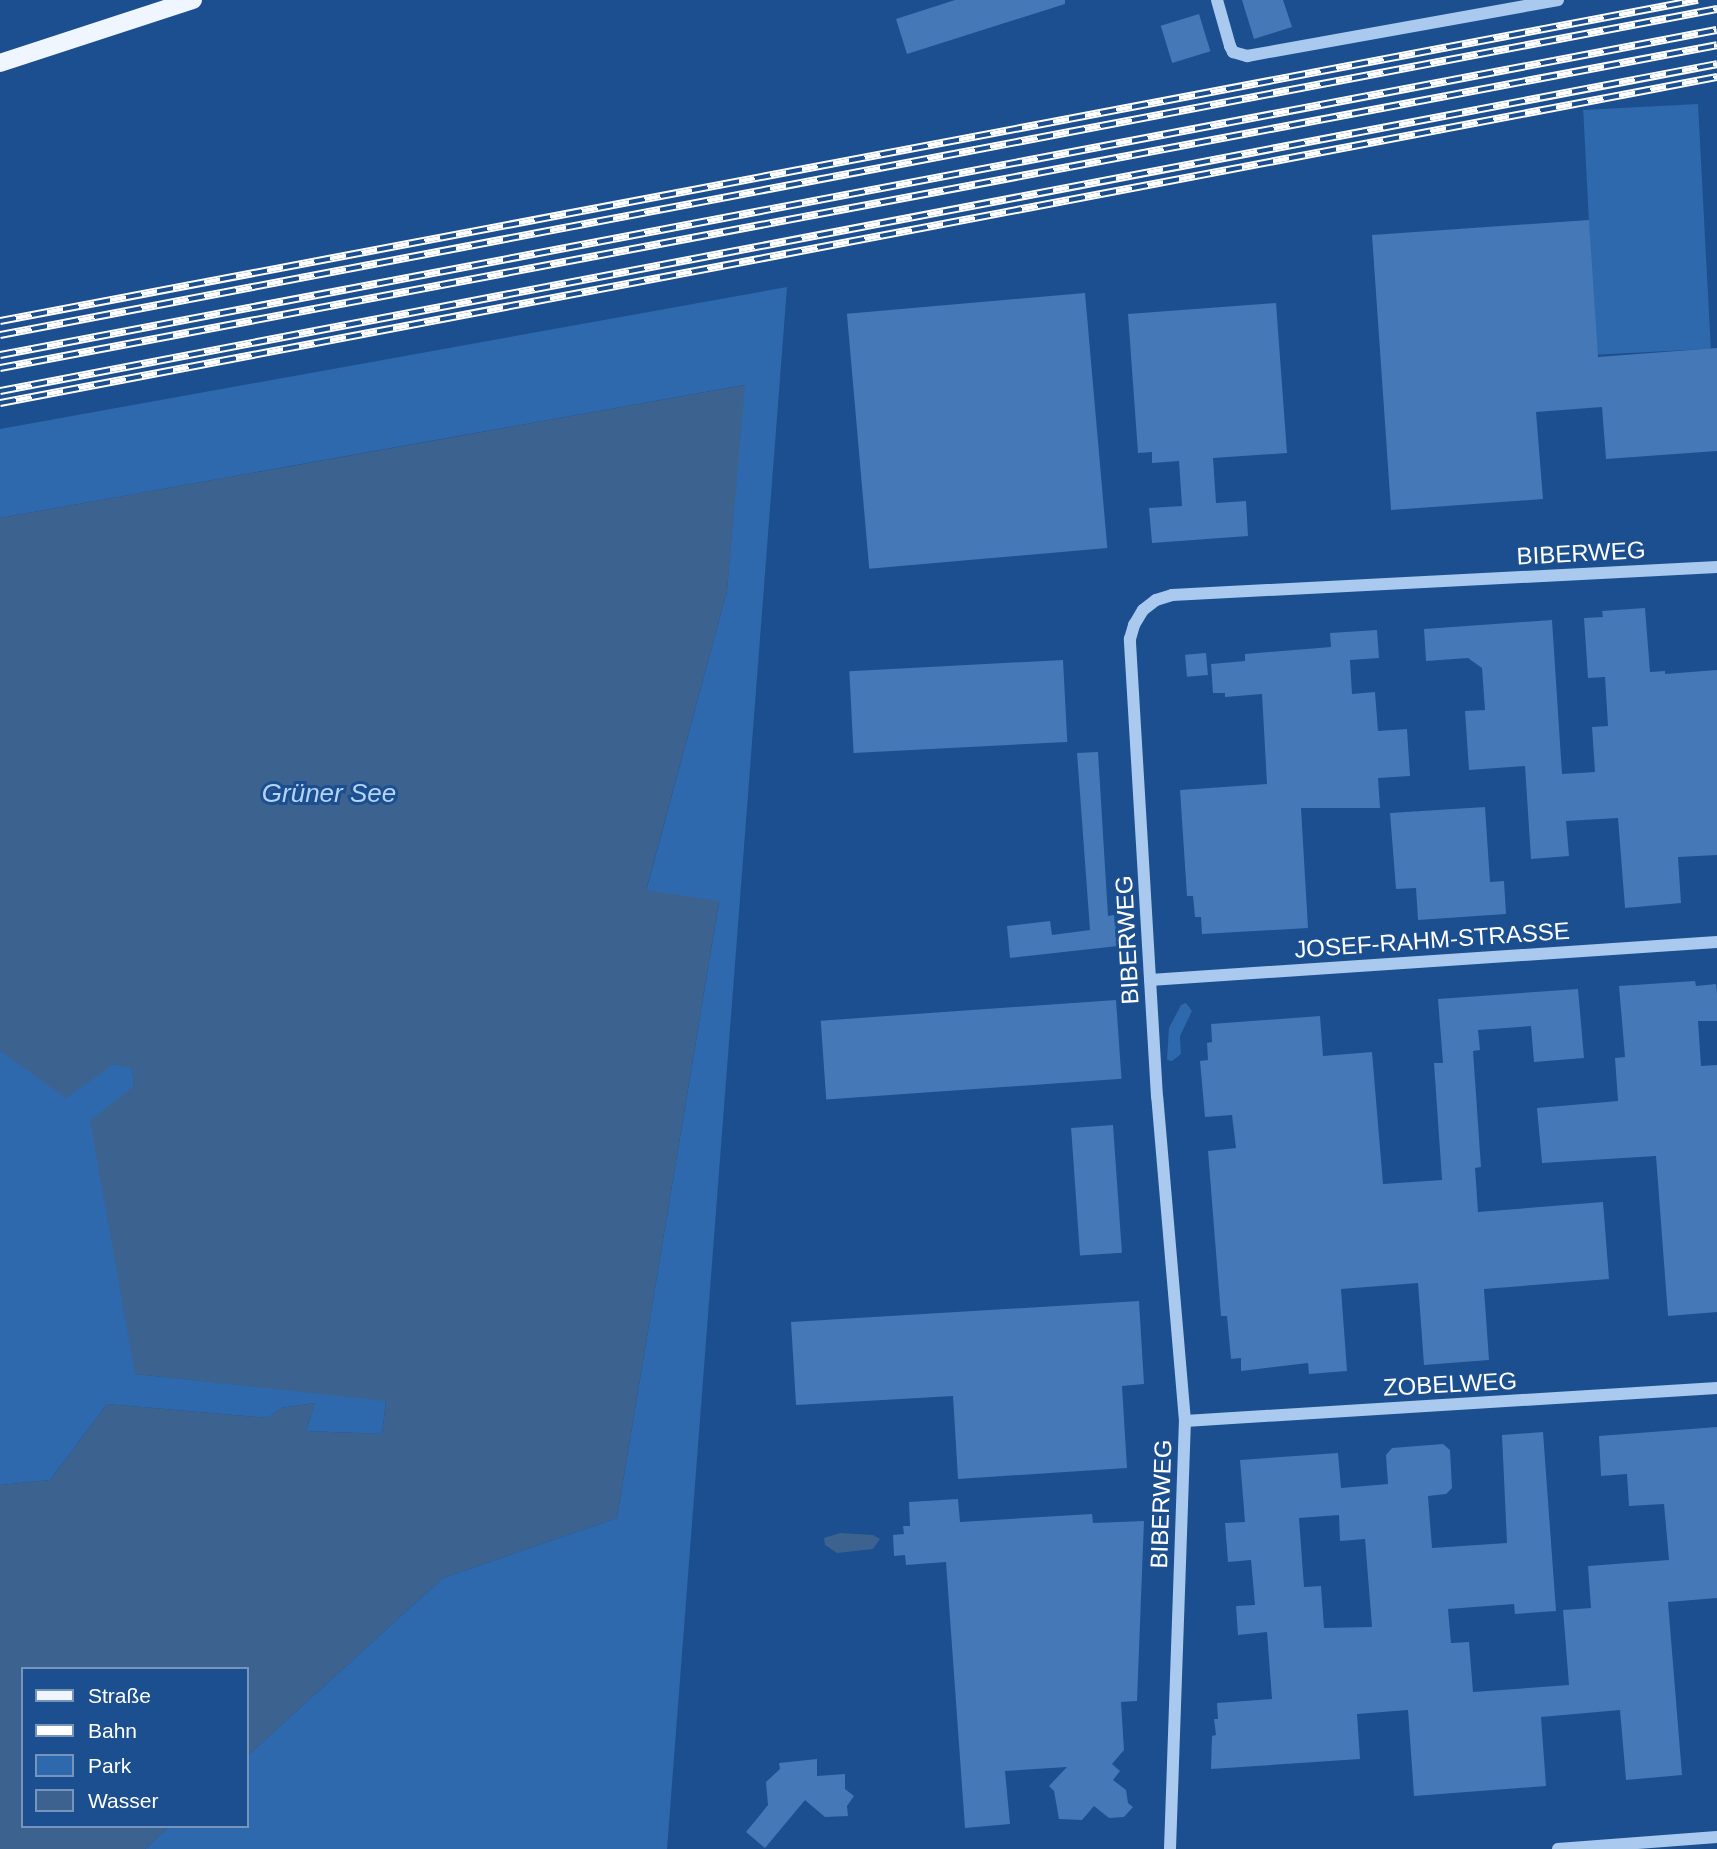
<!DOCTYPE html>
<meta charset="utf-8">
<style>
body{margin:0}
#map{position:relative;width:1717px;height:1849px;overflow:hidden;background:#1b4f8f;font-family:Arial,sans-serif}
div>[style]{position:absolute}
.green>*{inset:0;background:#2e69ad;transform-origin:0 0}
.water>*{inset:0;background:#3c6290}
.building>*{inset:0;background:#4478b7;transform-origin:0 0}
.minor>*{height:12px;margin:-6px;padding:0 6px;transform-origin:6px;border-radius:6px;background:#a9c9ee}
.major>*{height:18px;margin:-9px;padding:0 9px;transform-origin:9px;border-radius:9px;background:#f0f6ff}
.rail>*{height:8px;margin-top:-4px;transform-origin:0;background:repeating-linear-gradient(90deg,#1b4f8f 0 16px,#fff 0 32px);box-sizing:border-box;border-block:2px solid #fff}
span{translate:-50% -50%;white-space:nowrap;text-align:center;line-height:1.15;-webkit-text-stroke:6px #1b4f8f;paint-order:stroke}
.street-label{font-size:24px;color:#fff}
.water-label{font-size:26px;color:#b5d3f5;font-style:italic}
.legend{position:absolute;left:21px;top:1667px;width:228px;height:161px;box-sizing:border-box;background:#1b4f8f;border:2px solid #7695bc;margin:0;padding:9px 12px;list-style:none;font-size:21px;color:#fff}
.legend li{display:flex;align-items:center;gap:14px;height:35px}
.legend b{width:35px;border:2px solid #7695bc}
</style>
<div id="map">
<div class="green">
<div style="left:1698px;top:104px;width:245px;height:115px;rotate:87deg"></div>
<div style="clip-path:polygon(787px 287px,667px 1849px,145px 1849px,170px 1826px,247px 1826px,247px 1756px,443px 1578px,617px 1518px,719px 902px,646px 891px,727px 591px,744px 385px,0 518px,0 429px)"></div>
<div style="clip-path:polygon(1186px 1003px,1192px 1011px,1180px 1036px,1181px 1054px,1172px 1061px,1167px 1060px,1169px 1028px,1181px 1005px)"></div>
<div style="clip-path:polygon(0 1051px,13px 1057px,114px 1064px,132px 1068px,134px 1086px,135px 1374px,386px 1400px,382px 1434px,306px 1431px,315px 1403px,281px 1408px,268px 1418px,107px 1404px,50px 1480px,0 1485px)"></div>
</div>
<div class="water">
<div style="clip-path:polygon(745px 385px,727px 591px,646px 890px,719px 901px,617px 1518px,443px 1578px,247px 1756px,247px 1669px,23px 1669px,23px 1826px,170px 1826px,145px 1849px,0 1849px,0 1485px,50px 1480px,107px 1404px,268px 1418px,281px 1408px,315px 1403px,306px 1431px,382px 1434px,386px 1401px,135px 1374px,90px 1121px,134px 1086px,132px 1069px,114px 1064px,66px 1098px,0 1051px,0 518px)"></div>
<div style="clip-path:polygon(840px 1533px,873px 1535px,880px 1539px,873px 1549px,837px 1553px,825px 1545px,824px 1538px)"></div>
</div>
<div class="building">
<div style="clip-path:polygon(955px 0,1065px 0,1065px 4px,907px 54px,896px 19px)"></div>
<div style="clip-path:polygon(1242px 0,1283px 0,1292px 27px,1254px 39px)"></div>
<div style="left:1199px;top:14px;width:39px;height:40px;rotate:73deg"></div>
<div style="clip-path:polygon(1589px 220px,1598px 357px,1717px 348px,1717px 451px,1606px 459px,1602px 407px,1536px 412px,1543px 499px,1391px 510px,1372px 235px)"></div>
<div style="left:1085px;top:293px;width:256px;height:239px;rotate:85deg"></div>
<div style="clip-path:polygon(1276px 303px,1287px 453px,1213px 458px,1216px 503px,1246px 501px,1248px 536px,1152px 543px,1149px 508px,1182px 506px,1179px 461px,1152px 463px,1152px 452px,1138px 453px,1128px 314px)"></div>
<div style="clip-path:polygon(1645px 608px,1650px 672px,1665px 671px,1665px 674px,1717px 670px,1717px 855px,1678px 857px,1681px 903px,1625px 908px,1618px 818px,1566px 821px,1569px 856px,1531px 859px,1525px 766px,1469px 770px,1465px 711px,1485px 710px,1482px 668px,1468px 658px,1426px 661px,1424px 629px,1552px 620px,1562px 774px,1595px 772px,1592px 727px,1608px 726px,1605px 677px,1588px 678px,1584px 618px,1603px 617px,1602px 611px)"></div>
<div style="clip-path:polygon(1377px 630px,1379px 658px,1350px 660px,1352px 694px,1375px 692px,1378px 731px,1407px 729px,1410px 776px,1378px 778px,1380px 808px,1301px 808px,1308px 928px,1202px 934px,1201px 917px,1195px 917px,1193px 896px,1187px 896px,1180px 790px,1267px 784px,1262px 694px,1225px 697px,1225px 693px,1213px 693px,1211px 664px,1245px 661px,1245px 654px,1331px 647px,1330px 633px)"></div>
<div style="left:1206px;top:653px;width:22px;height:21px;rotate:85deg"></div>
<div style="left:1063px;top:660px;width:82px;height:214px;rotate:87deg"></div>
<div style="clip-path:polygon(1098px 752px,1108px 916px,1114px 915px,1118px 946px,1010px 958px,1007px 926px,1050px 921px,1052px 935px,1090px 930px,1077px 753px)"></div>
<div style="clip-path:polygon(1485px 807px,1490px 882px,1504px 881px,1506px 914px,1418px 920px,1416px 888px,1396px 889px,1390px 813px)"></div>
<div style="clip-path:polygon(1695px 981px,1696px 986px,1716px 984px,1717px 993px,1717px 1021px,1698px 1021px,1701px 1066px,1717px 1065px,1717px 1312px,1668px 1316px,1656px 1156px,1542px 1163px,1537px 1108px,1618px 1101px,1615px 1058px,1625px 1057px,1619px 986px)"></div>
<div style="clip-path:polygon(1578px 989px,1584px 1058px,1534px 1062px,1531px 1026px,1478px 1030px,1480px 1050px,1473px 1051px,1481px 1167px,1475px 1168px,1478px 1212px,1603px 1202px,1609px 1279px,1484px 1289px,1489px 1360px,1424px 1365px,1418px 1283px,1341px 1289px,1347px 1371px,1309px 1374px,1308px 1363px,1241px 1371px,1241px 1358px,1231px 1359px,1227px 1316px,1221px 1316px,1208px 1151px,1236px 1148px,1232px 1115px,1205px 1117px,1200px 1061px,1208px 1060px,1207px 1043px,1212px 1042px,1211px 1024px,1320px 1016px,1323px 1056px,1372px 1052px,1383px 1184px,1442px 1180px,1434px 1063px,1443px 1063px,1438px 999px)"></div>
<div style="left:1116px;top:1000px;width:79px;height:296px;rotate:86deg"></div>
<div style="left:1113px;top:1125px;width:128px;height:42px;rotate:86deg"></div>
<div style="clip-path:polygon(1139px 1301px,1144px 1384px,1122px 1386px,1127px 1468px,958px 1479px,953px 1396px,796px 1405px,791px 1322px)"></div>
<div style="clip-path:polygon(evenodd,1717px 1427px,1717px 1598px,1668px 1602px,1682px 1775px,1626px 1780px,1620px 1710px,1541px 1717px,1546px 1786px,1414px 1796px,1408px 1710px,1357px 1714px,1360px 1759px,1211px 1769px,1212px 1736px,1216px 1735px,1214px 1719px,1218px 1719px,1217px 1703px,1272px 1699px,1267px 1632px,1238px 1635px,1236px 1606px,1255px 1605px,1251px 1560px,1228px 1562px,1225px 1523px,1245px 1522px,1240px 1460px,1338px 1453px,1341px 1488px,1388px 1484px,1386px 1455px,1392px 1448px,1443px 1444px,1450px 1450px,1452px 1488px,1446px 1494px,1428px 1496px,1432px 1548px,1507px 1543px,1502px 1435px,1543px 1432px,1556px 1611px,1515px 1614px,1514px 1604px,1448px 1609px,1451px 1643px,1469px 1642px,1473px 1692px,1569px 1685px,1563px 1610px,1591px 1608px,1588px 1566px,1669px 1560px,1664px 1504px,1629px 1506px,1627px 1474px,1601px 1476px,1599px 1436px,1717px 1427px,1339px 1515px,1340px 1541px,1365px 1539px,1372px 1627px,1324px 1628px,1321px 1586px,1304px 1587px,1299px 1518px,1339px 1515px)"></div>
<div style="clip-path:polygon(958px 1499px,960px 1522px,1092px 1514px,1093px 1523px,1144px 1521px,1137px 1701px,1121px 1702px,1124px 1750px,1112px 1764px,1120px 1771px,1113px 1780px,1126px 1790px,1128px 1803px,1133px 1807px,1124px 1817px,1109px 1818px,1094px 1806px,1082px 1820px,1059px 1819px,1054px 1791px,1049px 1786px,1067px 1767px,1005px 1771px,1010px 1824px,965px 1828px,946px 1562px,906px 1565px,905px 1555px,894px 1556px,893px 1535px,904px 1534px,903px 1526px,910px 1526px,909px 1502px)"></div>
<div style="clip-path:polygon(817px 1759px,817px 1776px,845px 1774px,845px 1789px,854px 1796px,847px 1806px,848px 1816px,825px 1817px,805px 1800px,765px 1848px,746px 1832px,768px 1805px,766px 1782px,780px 1769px,779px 1763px)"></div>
</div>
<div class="minor">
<div style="left:1217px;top:0;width:48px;rotate:74.2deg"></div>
<div style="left:1230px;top:46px;width:7px;rotate:63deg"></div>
<div style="left:1233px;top:52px;width:15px;rotate:16deg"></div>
<div style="left:1247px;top:56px;width:316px;rotate:-10.2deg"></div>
<div style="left:1150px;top:980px;width:568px;rotate:-3.83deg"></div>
<div style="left:1185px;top:1421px;width:533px;rotate:-3.55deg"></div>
<div style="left:1170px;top:1849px;width:428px;rotate:-88deg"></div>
<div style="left:1185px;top:1421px;width:325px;rotate:-94.9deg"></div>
<div style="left:1157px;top:1097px;width:459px;rotate:-93.4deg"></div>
<div style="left:1130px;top:639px;width:15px;rotate:-74deg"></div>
<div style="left:1134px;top:625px;width:17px;rotate:-59deg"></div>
<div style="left:1143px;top:610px;width:16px;rotate:-38deg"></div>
<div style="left:1156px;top:600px;width:17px;rotate:-17deg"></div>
<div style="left:1172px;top:595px;width:546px;rotate:-2.94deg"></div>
<div style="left:1558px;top:1849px;width:159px;rotate:-4.3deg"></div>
</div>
<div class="major">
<div style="left:0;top:63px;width:203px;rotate:-18.1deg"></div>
</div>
<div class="rail">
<div style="left:0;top:321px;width:1728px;rotate:-10.71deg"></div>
<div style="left:0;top:335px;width:1748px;rotate:-10.75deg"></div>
<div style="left:0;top:355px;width:1747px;rotate:-10.72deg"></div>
<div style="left:0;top:368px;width:1747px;rotate:-10.65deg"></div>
<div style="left:0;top:391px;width:1748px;rotate:-10.78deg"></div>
<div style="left:0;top:403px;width:1748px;rotate:-10.75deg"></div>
</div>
<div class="street-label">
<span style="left:1581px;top:553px;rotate:-3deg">BIBERWEG</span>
<span style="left:1127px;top:940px;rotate:-93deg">BIBERWEG</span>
<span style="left:1432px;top:940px;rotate:-4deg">JOSEF-RAHM-STRASSE</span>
<span style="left:1450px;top:1384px;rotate:-3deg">ZOBELWEG</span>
<span style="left:1161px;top:1504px;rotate:-88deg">BIBERWEG</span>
</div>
<div class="water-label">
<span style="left:329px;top:794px">Grüner See</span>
</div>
<ul class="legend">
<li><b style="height:9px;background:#f0f6ff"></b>Straße</li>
<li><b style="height:9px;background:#fff"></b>Bahn</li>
<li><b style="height:19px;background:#2e69ad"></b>Park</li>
<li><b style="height:19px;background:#3c6290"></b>Wasser</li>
</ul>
</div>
